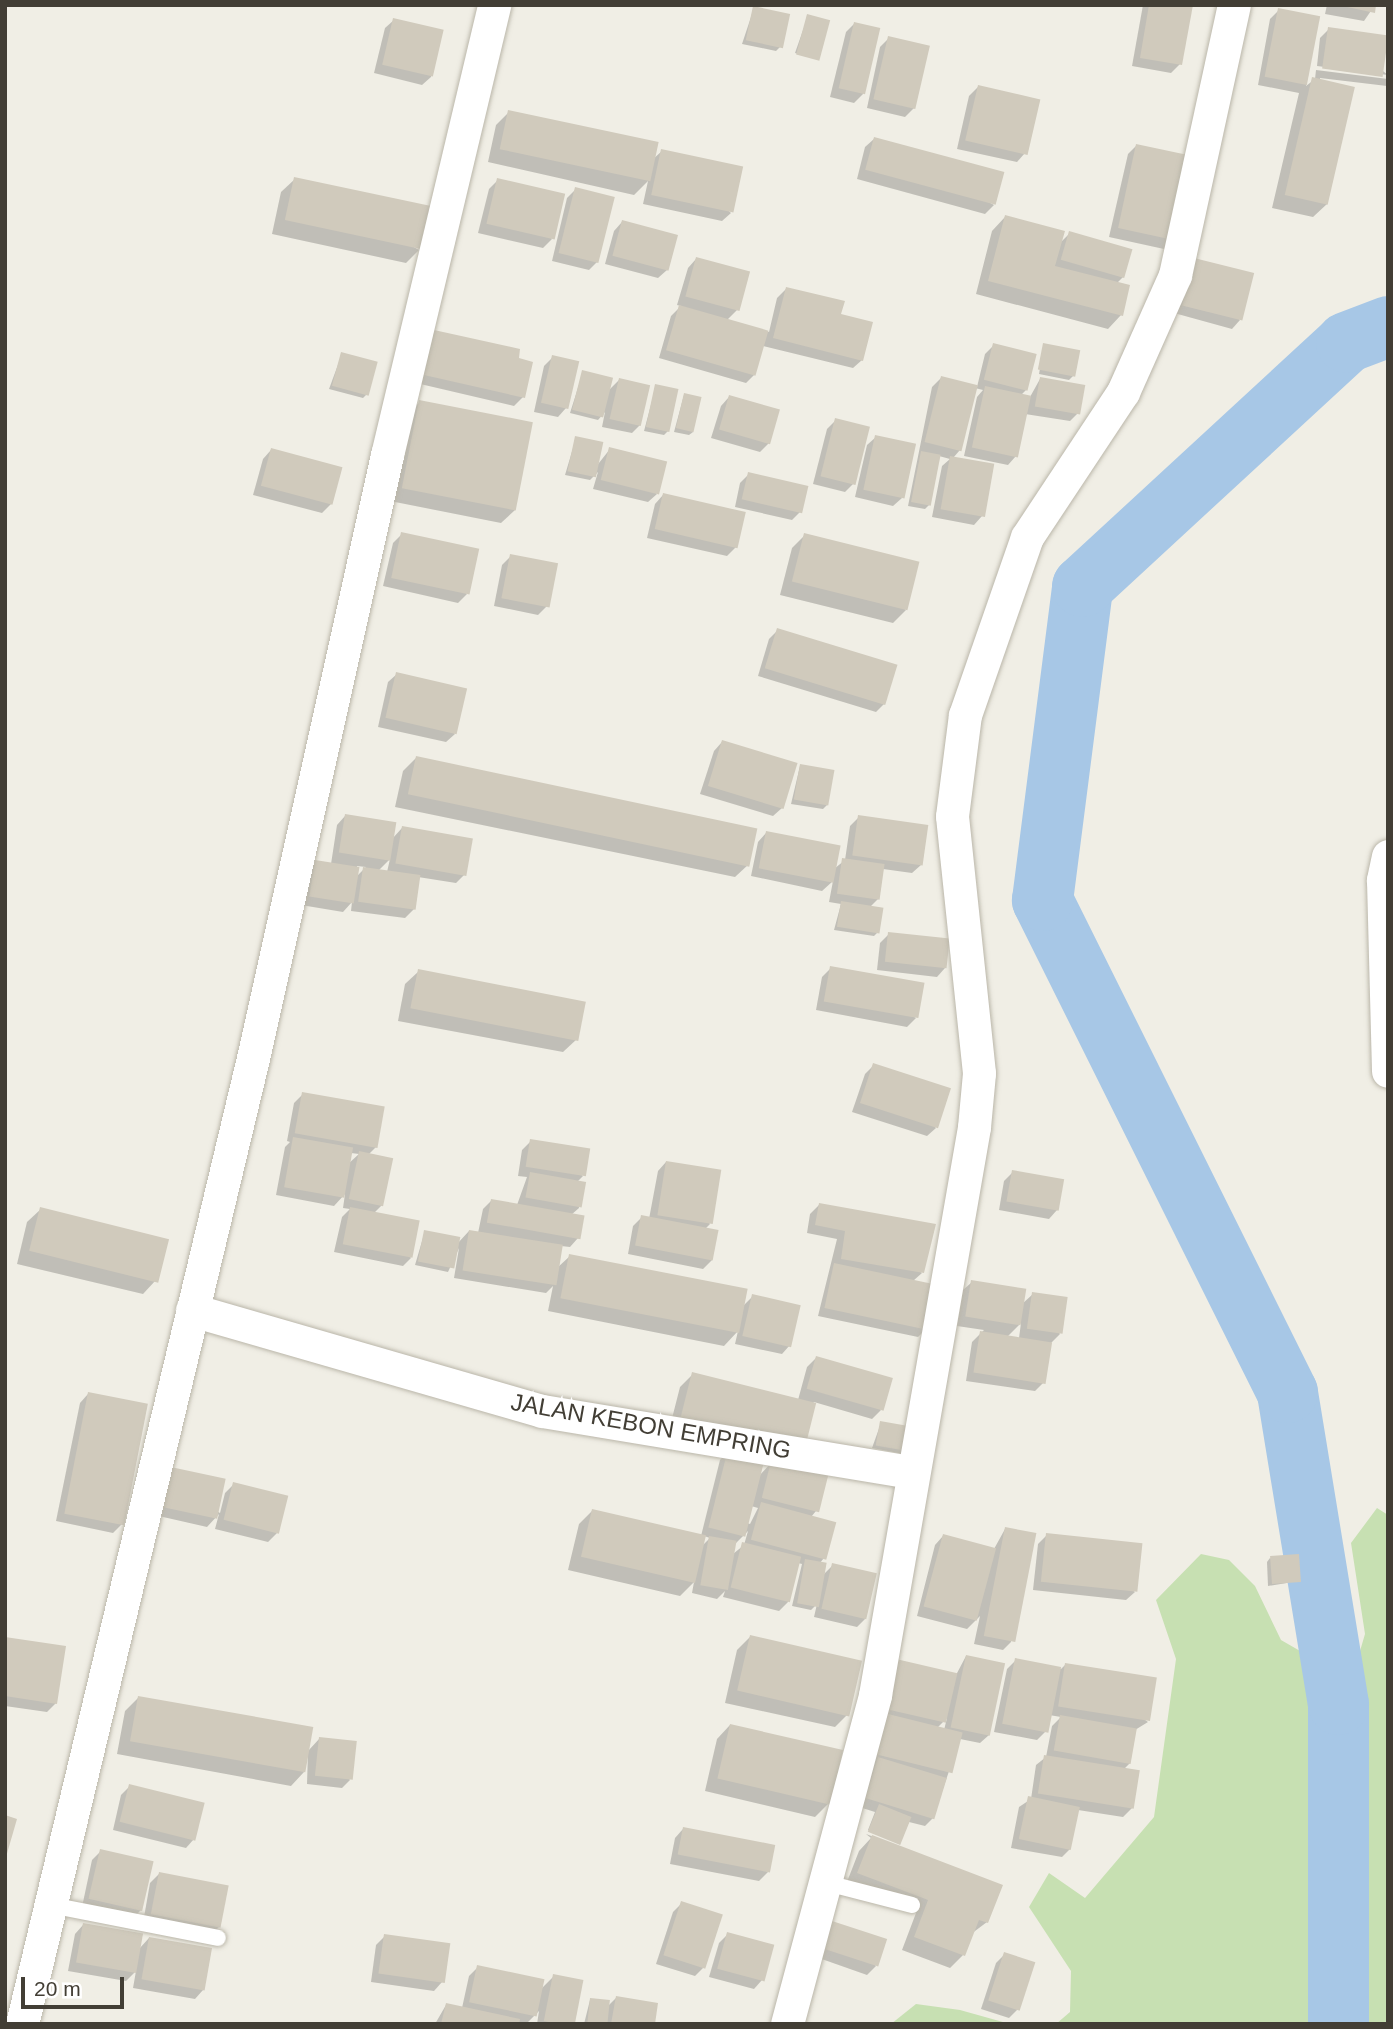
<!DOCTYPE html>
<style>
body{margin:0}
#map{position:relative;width:1393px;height:2029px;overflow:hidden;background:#f0eee5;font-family:Arial,sans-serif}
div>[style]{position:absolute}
.green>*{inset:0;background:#c7e0b2}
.shadow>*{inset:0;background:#0003}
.river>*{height:61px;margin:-30.5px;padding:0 30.5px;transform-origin:30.5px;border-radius:30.5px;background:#a7c7e6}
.building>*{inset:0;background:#d0cabc;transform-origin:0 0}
.roads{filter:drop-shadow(0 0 2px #bab6a9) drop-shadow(0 0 2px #bab6a9)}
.lane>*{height:16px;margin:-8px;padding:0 8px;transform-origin:8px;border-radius:8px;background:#fff}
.street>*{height:33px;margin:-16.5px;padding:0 16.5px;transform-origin:16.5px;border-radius:16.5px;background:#fff}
span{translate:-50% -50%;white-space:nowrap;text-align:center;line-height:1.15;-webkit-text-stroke:5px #fff;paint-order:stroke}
.street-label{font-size:24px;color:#423e35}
.frame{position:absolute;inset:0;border:7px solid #423e35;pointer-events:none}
.scale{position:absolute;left:21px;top:1977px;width:103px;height:32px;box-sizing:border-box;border:4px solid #423e35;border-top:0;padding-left:9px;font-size:21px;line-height:24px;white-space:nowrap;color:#423e35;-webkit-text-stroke:5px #fff;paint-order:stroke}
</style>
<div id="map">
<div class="green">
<div style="clip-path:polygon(1377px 1508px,1388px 1515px,1388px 2024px,1056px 2024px,1070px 2012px,1071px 1971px,1029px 1907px,1049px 1873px,1085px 1898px,1154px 1817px,1176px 1659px,1156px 1600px,1201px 1554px,1229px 1560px,1255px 1586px,1281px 1640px,1314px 1659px,1355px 1668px,1365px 1634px,1351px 1543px)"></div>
<div style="clip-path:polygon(916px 2004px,960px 2010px,1010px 2024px,891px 2024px)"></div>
</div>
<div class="shadow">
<div style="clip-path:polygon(1143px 5px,1191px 5px,1180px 64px,1171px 73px,1132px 66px)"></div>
<div style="clip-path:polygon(1327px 5px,1375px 5px,1364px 21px,1325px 14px)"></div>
<div style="clip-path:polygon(754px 8px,780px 47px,776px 51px,742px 44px)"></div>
<div style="clip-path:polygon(1279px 10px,1318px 17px,1306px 86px,1315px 79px,1316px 70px,1388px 79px,1387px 86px,1320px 78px,1327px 204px,1313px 217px,1272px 208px,1299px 93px,1258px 85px,1270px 19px)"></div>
<div style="clip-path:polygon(808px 16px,816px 59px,795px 53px)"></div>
<div style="clip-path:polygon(394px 20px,442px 31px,431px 77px,422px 85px,374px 73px,385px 28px)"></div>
<div style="clip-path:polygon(854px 24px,863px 94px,854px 103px,830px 97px,846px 32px)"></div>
<div style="clip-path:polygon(1329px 29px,1388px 75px,1317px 66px,1320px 38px)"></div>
<div style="clip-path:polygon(889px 38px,914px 108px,905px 117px,867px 108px,880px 47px)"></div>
<div style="clip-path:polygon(978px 87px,1025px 153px,1017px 162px,957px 149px,969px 96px)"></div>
<div style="clip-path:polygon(509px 112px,652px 160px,662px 151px,731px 213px,722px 221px,643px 204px,648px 181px,634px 195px,488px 162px,496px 125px)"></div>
<div style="clip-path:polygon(874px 139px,994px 205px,985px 214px,857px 179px,865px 147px)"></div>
<div style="clip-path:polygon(1137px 145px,1173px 241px,1164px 249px,1109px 237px,1128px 154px)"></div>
<div style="clip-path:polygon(295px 179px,419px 250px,406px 263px,272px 234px,281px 192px)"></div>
<div style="clip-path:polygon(498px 180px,552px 239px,543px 248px,478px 233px,489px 189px)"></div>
<div style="clip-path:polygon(576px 189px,598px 261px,589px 270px,552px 261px,567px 198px)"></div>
<div style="clip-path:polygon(1005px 217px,1060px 243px,1070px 233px,1123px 277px,1116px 284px,1121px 315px,1108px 329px,976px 294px,992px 231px)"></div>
<div style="clip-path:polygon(622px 222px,667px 270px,658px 278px,605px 264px,614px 231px)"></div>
<div style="clip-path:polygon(696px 259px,737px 310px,727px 320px,769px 332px,777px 298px,786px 289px,839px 316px,862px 360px,853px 368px,763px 346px,755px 374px,746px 383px,659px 358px,671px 316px,681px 306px,677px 305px,688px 268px)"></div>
<div style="clip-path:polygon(1186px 268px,1240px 320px,1232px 329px,1174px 313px)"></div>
<div style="clip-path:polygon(435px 332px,517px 360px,523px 397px,514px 406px,416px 383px,426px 341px)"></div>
<div style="clip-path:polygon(994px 345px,1026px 390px,1020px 396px,1030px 397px,1040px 379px,1079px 412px,1070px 421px,1025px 414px,1016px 456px,1008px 465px,964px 456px,977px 397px,983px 390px,975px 388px,960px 450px,953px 458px,982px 516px,974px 525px,932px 517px,942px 466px,950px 459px,939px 456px,929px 505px,925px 509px,908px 506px,932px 387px,941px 378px,977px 387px,985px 354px)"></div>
<div style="clip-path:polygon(1044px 345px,1073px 376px,1069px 380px,1039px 374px)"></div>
<div style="clip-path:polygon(342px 354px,367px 394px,363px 398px,329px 389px)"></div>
<div style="clip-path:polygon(553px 357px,566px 408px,558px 417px,534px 412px,544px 366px)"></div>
<div style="clip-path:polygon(583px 372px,608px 391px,619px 380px,640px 425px,632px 433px,602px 427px,605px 412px,598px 420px,570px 413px)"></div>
<div style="clip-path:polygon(656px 386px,668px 431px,664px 435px,644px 431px)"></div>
<div style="clip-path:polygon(684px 395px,693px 432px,689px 435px,674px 432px)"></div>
<div style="clip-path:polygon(729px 397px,769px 443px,760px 452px,711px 438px,721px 406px)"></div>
<div style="clip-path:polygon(420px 402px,515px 510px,501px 523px,390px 501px,406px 415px)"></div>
<div style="clip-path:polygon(836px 420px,854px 483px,845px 492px,813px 484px,827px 429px)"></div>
<div style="clip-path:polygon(876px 437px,902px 498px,893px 506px,855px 497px,867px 445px)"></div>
<div style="clip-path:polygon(576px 438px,595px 468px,610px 449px,657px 494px,648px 502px,593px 489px,598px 472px,590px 480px,565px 475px)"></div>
<div style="clip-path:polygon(271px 450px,331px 504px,322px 513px,253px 495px,263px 459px)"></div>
<div style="clip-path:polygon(749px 474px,801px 511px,792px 520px,735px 507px,740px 483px)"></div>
<div style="clip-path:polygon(663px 495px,736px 547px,727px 556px,647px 538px,655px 504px)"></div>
<div style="clip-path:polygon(402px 534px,467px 594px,458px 603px,383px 586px,393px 543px)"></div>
<div style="clip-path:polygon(805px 535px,906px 610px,893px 623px,780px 595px,792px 548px)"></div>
<div style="clip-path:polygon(511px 556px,547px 606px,538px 615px,494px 606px,502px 565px)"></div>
<div style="clip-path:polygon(778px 630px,885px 703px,876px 712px,758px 676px,769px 639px)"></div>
<div style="clip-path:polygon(397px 674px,455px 734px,446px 742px,378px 727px,388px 682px)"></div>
<div style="clip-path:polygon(722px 742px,782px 808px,773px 816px,700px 794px,714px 751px)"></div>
<div style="clip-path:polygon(416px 758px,749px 864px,735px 877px,395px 807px,403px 771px)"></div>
<div style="clip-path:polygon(800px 766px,827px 805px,823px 809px,791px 804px)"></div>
<div style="clip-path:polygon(evenodd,345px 816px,392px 839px,402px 828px,465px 874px,456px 883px,418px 877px,414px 909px,405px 918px,351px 911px,352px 902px,343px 912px,301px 905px,306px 870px,315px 862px,331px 864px,337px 825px,345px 816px,390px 859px,387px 872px,378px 871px,390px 859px,345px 816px,357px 866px,366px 867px,355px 878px,357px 866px)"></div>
<div style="clip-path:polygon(859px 817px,921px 865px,912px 873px,883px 869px,878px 899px,870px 907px,878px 932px,874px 936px,834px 930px,841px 904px,829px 902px,833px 881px,822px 891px,751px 876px,758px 842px,766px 833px,834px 869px,845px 860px,850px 826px)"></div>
<div style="clip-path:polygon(889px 934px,945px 968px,937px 977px,877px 970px,880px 943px)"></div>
<div style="clip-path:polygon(831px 968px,916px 1018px,907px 1027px,816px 1010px,822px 977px)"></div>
<div style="clip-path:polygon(419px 971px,577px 1039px,563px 1052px,398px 1021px,405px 984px)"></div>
<div style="clip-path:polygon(874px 1065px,936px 1128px,927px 1136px,852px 1112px,865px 1074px)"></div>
<div style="clip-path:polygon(evenodd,303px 1094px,376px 1147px,368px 1155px,383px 1204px,374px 1213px,411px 1258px,403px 1266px,334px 1252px,342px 1217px,350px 1209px,343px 1208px,345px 1194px,334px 1206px,276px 1195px,285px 1147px,290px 1142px,287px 1141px,294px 1103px,303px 1094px,351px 1153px,359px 1154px,348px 1164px,351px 1153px)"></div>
<div style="clip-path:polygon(531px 1141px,583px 1176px,577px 1182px,579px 1208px,571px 1215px,578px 1238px,570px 1247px,561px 1246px,557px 1268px,570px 1256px,742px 1307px,753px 1296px,790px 1345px,782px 1354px,735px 1344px,738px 1331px,724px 1346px,548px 1311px,553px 1286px,546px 1293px,454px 1278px,459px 1248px,448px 1272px,415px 1265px,425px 1231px,457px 1244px,469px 1231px,478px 1233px,483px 1209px,491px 1201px,517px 1205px,527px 1177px,518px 1176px,522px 1150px)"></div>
<div style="clip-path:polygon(666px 1162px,710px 1224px,705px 1229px,712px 1260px,703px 1269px,628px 1254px,633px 1226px,642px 1217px,649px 1219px,658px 1171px)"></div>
<div style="clip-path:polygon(1013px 1172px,1057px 1210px,1049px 1219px,999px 1210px,1004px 1181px)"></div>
<div style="clip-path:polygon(819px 1205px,922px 1273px,913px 1281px,927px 1328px,918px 1337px,818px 1316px,837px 1239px,807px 1233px,810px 1214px)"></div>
<div style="clip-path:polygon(41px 1209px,156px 1280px,143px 1294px,17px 1264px,27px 1222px)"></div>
<div style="clip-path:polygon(evenodd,972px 1282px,1022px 1304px,1033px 1294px,1060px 1334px,1051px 1343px,1044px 1382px,1035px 1391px,966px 1381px,972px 1342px,984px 1330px,957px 1326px,963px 1290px,972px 1282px,1021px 1323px,1019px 1338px,1007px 1337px,1021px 1323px)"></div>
<div style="clip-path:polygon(evenodd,816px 1358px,881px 1410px,872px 1419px,814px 1402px,764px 1457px,759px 1476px,771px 1463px,816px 1511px,811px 1517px,824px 1558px,819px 1564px,822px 1576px,833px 1565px,866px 1618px,857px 1627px,814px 1617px,817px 1604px,811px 1610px,792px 1606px,802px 1564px,798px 1563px,788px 1602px,779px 1611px,723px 1597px,725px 1591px,717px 1599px,692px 1593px,694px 1582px,680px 1596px,568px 1570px,579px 1524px,592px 1511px,701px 1536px,720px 1460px,730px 1449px,668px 1434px,680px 1387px,693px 1374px,798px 1400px,807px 1367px,816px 1358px,751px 1506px,758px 1508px,750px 1524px,747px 1523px,751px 1506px,816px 1358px,748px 1531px,744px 1545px,733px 1554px,735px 1544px,748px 1531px,816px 1358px,704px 1536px,710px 1538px,702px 1546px,704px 1536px)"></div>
<div style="clip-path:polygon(88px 1394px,122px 1524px,113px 1533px,56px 1521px,80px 1403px)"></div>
<div style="clip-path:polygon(881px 1423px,913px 1429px,904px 1454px,872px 1448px)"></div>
<div style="clip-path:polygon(158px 1477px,220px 1513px,225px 1493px,234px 1484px,277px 1533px,268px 1542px,215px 1529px,219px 1514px,207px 1527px,150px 1514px)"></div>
<div style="clip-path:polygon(1005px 1529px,1011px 1642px,1003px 1650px,974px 1644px,980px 1616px,967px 1629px,917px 1616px,935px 1545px,943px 1536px,994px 1549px)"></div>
<div style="clip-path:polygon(1047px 1535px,1135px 1592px,1126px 1600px,1033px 1590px,1038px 1544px)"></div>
<div style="clip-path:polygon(1270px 1558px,1299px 1581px,1268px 1586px,1267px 1562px)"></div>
<div style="clip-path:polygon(750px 1637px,848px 1714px,835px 1727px,725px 1703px,737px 1650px)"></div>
<div style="clip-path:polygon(5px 1639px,56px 1703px,47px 1712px,5px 1706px)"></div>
<div style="clip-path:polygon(evenodd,966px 1656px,989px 1735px,980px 1743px,960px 1739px,933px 1818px,925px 1826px,909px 1822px,900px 1843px,868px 1830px,875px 1812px,859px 1807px,888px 1669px,956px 1675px,966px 1656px,947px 1718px,944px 1730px,937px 1728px,947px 1718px)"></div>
<div style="clip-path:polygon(1016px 1660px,1061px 1669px,1066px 1664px,1148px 1722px,1135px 1730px,1130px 1763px,1124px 1769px,1132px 1808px,1123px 1817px,1078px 1810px,1070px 1849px,1062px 1857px,1011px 1848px,1019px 1807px,1031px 1799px,1036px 1765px,1046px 1757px,1052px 1726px,1061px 1717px,1049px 1715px,1046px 1731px,1037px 1740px,994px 1732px,1007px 1669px)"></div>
<div style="clip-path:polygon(138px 1698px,308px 1751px,320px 1738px,350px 1780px,342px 1788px,307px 1784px,308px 1752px,304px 1772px,291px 1786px,117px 1754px,125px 1711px)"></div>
<div style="clip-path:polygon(730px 1725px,828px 1804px,815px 1817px,705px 1791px,717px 1739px)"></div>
<div style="clip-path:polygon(130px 1786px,194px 1839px,186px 1848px,113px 1830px,121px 1795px)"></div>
<div style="clip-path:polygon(683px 1829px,768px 1872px,759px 1881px,670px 1864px,675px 1838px)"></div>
<div style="clip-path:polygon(866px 1834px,898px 1846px,987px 1922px,971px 1934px,963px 1955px,950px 1968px,902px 1950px,916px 1913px,845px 1887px,859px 1851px,871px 1838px)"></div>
<div style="clip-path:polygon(101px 1851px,141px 1910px,133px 1918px,82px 1907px,92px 1860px)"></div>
<div style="clip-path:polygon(159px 1874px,219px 1927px,210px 1936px,143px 1923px,150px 1883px)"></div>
<div style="clip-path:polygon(682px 1903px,703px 1968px,695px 1976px,656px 1964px,673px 1912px)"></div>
<div style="clip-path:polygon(833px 1923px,876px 1966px,867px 1975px,816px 1957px,824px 1931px)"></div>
<div style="clip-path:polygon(83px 1925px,139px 1949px,149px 1938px,203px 1990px,195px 1999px,133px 1988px,136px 1971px,126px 1981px,68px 1971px,75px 1934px)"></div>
<div style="clip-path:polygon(728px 1934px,762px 1980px,754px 1989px,709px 1977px,719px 1943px)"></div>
<div style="clip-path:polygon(385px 1936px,442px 1982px,434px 1991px,371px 1982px,376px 1945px)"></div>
<div style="clip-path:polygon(1005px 1954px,1018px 2009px,1009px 2018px,981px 2009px,996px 1963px)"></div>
<div style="clip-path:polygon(478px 1967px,541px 1989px,554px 1976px,572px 2024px,537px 2024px,539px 2011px,527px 2023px,435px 2024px,446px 2005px,462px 2008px,469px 1976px)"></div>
<div style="clip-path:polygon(616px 1998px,653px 2024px,584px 2024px,590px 2000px,608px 2006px)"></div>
</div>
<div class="river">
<div style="left:1338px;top:2024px;width:320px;rotate:-90deg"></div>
<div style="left:1338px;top:1704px;width:316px;rotate:-99.3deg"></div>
<div style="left:1287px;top:1392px;width:550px;rotate:-116.47deg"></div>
<div style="left:1042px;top:900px;width:317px;rotate:-82.7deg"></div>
<div style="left:1082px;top:586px;width:359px;rotate:-42.7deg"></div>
<div style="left:1346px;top:342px;width:45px;rotate:-20.9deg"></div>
</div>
<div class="building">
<div style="clip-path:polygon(1149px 5px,1193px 5px,1182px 65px,1140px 58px)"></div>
<div style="clip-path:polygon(1338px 5px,1376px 5px,1375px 13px)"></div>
<div style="left:753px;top:6px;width:38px;height:35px;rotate:12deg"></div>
<div style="left:1278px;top:8px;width:43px;height:70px;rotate:11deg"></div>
<div style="left:807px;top:14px;width:24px;height:42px;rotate:15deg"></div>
<div style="left:393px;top:18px;width:52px;height:48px;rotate:13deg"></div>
<div style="left:854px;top:22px;width:27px;height:68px;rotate:13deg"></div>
<div style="left:1328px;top:27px;width:61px;height:42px;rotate:8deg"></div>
<div style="left:888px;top:36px;width:43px;height:65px;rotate:13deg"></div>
<div style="left:1312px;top:77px;width:44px;height:121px;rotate:13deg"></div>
<div style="left:978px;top:85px;width:64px;height:57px;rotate:13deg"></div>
<div style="left:508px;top:110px;width:154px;height:40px;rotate:12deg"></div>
<div style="left:874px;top:137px;width:135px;height:34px;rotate:15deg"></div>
<div style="left:1136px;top:144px;width:59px;height:86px;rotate:12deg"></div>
<div style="left:661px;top:149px;width:84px;height:47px;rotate:12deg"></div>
<div style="left:294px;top:177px;width:140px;height:44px;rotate:12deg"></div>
<div style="left:497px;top:178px;width:70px;height:47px;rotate:13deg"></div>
<div style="left:575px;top:187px;width:41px;height:68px;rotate:14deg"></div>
<div style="clip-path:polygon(1005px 215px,1065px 231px,1055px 266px,1130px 285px,1123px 316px,988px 281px)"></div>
<div style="left:622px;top:220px;width:58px;height:37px;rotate:15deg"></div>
<div style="left:1069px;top:231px;width:66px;height:30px;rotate:16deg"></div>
<div style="left:696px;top:257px;width:56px;height:41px;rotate:15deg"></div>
<div style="left:1194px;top:258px;width:62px;height:49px;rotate:14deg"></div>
<div style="clip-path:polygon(786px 287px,845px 301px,841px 314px,873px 322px,863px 361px,773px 338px)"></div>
<div style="left:679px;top:305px;width:93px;height:47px;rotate:16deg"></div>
<div style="clip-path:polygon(434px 330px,520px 349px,519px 358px,533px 362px,525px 398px,424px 375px)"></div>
<div style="left:993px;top:343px;width:45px;height:38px;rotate:14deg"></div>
<div style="left:1043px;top:343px;width:38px;height:27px;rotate:11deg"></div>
<div style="left:341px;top:352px;width:38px;height:35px;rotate:15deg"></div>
<div style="left:552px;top:355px;width:28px;height:49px;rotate:13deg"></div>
<div style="left:582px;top:370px;width:32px;height:41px;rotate:14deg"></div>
<div style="left:941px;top:376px;width:38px;height:68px;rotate:14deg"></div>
<div style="left:1040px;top:377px;width:46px;height:30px;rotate:10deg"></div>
<div style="left:619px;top:378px;width:32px;height:42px;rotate:13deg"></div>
<div style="left:655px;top:384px;width:24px;height:44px;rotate:12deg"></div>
<div style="left:985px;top:386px;width:47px;height:63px;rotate:12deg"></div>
<div style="left:684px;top:393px;width:18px;height:36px;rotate:13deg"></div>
<div style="left:729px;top:395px;width:53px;height:36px;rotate:16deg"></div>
<div style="left:419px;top:400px;width:116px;height:90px;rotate:11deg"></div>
<div style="left:835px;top:418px;width:36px;height:60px;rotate:14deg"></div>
<div style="left:875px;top:435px;width:42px;height:56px;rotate:12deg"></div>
<div style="left:575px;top:436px;width:29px;height:36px;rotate:12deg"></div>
<div style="left:609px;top:447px;width:60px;height:34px;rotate:14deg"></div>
<div style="left:271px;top:448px;width:74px;height:39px;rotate:15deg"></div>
<div style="left:921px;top:451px;width:20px;height:52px;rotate:11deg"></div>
<div style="left:950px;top:456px;width:45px;height:54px;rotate:10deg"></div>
<div style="left:748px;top:472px;width:62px;height:28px;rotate:13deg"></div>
<div style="left:663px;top:493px;width:85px;height:37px;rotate:13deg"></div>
<div style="left:401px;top:532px;width:80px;height:47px;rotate:12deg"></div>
<div style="left:804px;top:533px;width:119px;height:50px;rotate:14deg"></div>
<div style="left:510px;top:554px;width:49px;height:45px;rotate:11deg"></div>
<div style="left:777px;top:628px;width:126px;height:42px;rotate:17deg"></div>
<div style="left:396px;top:672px;width:73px;height:47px;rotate:13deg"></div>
<div style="left:722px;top:740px;width:79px;height:48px;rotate:17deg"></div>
<div style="left:416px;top:756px;width:349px;height:39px;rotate:12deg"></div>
<div style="left:800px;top:764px;width:35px;height:36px;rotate:10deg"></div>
<div style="left:345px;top:814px;width:52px;height:39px;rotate:9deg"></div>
<div style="left:858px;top:815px;width:71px;height:41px;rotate:8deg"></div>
<div style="left:402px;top:826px;width:72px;height:38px;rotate:10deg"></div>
<div style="left:766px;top:831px;width:76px;height:38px;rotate:11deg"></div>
<div style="left:842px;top:858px;width:43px;height:36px;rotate:8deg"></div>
<div style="left:315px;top:860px;width:45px;height:37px;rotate:9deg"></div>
<div style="left:363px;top:867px;width:58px;height:35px;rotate:8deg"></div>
<div style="left:841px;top:901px;width:43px;height:26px;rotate:9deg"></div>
<div style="left:888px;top:932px;width:62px;height:30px;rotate:6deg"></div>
<div style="left:830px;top:966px;width:96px;height:36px;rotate:10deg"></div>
<div style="left:418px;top:969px;width:171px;height:40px;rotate:11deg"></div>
<div style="left:873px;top:1063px;width:82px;height:42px;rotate:18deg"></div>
<div style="left:302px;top:1092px;width:84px;height:42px;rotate:10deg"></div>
<div style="left:293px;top:1137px;width:61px;height:51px;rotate:10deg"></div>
<div style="left:530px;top:1139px;width:61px;height:28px;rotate:9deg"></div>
<div style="left:359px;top:1151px;width:35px;height:49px;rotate:12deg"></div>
<div style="left:666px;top:1161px;width:56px;height:55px;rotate:9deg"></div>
<div style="left:1012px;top:1170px;width:53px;height:32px;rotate:10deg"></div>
<div style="left:530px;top:1172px;width:57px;height:26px;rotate:10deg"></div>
<div style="left:491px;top:1199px;width:95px;height:24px;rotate:10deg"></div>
<div style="clip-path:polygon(819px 1203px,936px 1224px,924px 1273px,841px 1259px,845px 1231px,815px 1225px)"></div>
<div style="left:40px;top:1207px;width:133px;height:45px;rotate:14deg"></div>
<div style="left:350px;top:1207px;width:71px;height:38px;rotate:11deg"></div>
<div style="left:641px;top:1215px;width:79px;height:31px;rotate:11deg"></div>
<div style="left:424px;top:1230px;width:37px;height:32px;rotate:11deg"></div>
<div style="left:469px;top:1230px;width:95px;height:41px;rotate:9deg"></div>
<div style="left:569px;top:1254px;width:182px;height:45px;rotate:11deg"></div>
<div style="left:834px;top:1263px;width:106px;height:46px;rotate:12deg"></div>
<div style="left:971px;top:1280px;width:56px;height:37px;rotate:9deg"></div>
<div style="left:1032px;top:1292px;width:36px;height:37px;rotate:8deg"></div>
<div style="left:752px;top:1294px;width:50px;height:43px;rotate:13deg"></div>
<div style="left:980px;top:1331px;width:73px;height:42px;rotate:9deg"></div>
<div style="left:816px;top:1356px;width:80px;height:34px;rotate:16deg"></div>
<div style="left:692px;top:1372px;width:128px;height:50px;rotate:14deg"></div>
<div style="left:88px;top:1392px;width:61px;height:124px;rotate:11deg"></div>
<div style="left:880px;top:1421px;width:36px;height:25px;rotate:10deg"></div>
<div style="left:728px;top:1449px;width:38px;height:81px;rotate:14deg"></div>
<div style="left:771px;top:1461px;width:59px;height:38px;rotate:14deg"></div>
<div style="left:166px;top:1466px;width:61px;height:41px;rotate:12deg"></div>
<div style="left:233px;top:1482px;width:57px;height:39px;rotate:14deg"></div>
<div style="left:761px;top:1502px;width:78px;height:39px;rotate:15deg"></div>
<div style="left:592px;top:1509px;width:117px;height:49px;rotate:13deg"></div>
<div style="left:1005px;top:1527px;width:32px;height:111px;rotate:11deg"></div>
<div style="left:1046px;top:1533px;width:97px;height:49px;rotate:6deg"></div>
<div style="left:943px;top:1534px;width:55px;height:75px;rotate:15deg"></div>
<div style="left:709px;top:1536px;width:28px;height:50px;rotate:10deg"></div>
<div style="left:742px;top:1542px;width:61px;height:47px;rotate:14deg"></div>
<div style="left:1299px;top:1554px;width:28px;height:29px;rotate:86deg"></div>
<div style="left:805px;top:1559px;width:22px;height:45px;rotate:10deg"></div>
<div style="left:832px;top:1563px;width:46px;height:47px;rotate:13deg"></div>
<div style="left:750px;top:1635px;width:115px;height:57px;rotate:13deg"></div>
<div style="clip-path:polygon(5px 1637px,66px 1646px,57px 1704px,5px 1696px)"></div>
<div style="left:966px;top:1655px;width:40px;height:74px;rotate:12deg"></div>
<div style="left:1015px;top:1658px;width:47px;height:67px;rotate:11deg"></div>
<div style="left:896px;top:1659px;width:63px;height:51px;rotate:13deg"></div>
<div style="left:1065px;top:1663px;width:93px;height:44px;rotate:9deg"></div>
<div style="left:138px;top:1696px;width:178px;height:46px;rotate:10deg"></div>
<div style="left:884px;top:1713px;width:81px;height:42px;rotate:14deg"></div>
<div style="left:1060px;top:1715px;width:78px;height:36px;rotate:10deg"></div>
<div style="left:730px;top:1724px;width:116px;height:56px;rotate:13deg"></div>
<div style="left:319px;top:1737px;width:38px;height:39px;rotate:6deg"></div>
<div style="left:1044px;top:1755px;width:97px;height:39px;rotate:9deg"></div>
<div style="left:878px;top:1757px;width:72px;height:43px;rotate:17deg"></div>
<div style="left:129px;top:1784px;width:78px;height:39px;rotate:14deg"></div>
<div style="left:1028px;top:1796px;width:53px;height:44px;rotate:12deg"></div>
<div style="left:879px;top:1804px;width:35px;height:30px;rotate:22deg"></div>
<div style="clip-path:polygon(5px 1815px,17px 1819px,6px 1857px,5px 1857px)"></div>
<div style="left:683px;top:1827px;width:94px;height:28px;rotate:11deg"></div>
<div style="clip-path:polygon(872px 1835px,1003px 1885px,988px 1923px,979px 1920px,965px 1956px,914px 1937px,928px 1900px,857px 1873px)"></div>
<div style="left:100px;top:1849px;width:55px;height:51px;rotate:13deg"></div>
<div style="left:159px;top:1872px;width:71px;height:43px;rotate:11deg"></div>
<div style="left:681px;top:1901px;width:44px;height:57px;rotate:18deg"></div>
<div style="left:832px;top:1921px;width:58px;height:29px;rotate:18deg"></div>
<div style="left:83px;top:1923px;width:61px;height:40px;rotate:10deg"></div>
<div style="left:727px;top:1932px;width:49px;height:38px;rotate:15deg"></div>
<div style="left:384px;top:1934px;width:67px;height:40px;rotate:8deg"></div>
<div style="left:149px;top:1937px;width:64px;height:43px;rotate:10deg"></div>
<div style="left:1004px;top:1952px;width:33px;height:51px;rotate:18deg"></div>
<div style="left:477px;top:1965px;width:69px;height:38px;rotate:12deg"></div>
<div style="left:553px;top:1974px;width:31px;height:48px;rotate:11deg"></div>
<div style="clip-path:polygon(616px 1996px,658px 2003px,655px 2024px,611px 2024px)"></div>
<div style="left:590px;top:1998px;width:20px;height:26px;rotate:6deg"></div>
<div style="clip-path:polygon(446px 2003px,520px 2019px,519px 2024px,441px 2024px)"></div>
</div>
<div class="roads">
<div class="lane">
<div style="left:823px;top:1882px;width:92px;rotate:14.5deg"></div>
<div style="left:50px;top:1905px;width:171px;rotate:11.1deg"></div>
</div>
<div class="street">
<div style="left:1388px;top:856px;width:25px;rotate:102deg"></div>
<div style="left:1383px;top:880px;width:191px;rotate:88.5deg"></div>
<div style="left:192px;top:1310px;width:364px;rotate:16.1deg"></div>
<div style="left:542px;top:1411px;width:374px;rotate:9.4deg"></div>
<div style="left:22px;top:2024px;width:997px;rotate:-76.55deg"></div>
<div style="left:254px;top:1054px;width:614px;rotate:-77.48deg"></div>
<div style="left:387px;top:455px;width:463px;rotate:-76.6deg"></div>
<div style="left:787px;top:2024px;width:341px;rotate:-75deg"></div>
<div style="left:875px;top:1695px;width:577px;rotate:-80.11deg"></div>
<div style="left:974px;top:1127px;width:54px;rotate:-84.7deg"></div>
<div style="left:979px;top:1073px;width:258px;rotate:-96deg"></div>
<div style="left:952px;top:816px;width:102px;rotate:-82.7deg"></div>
<div style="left:965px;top:715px;width:188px;rotate:-70.8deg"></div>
<div style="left:1027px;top:537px;width:174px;rotate:-56.5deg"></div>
<div style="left:1123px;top:392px;width:128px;rotate:-66deg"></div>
<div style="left:1175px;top:275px;width:276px;rotate:-77.7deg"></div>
</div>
</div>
<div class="street-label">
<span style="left:651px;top:1426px;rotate:10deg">JALAN KEBON EMPRING</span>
</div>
<div class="frame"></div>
<div class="scale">20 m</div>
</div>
